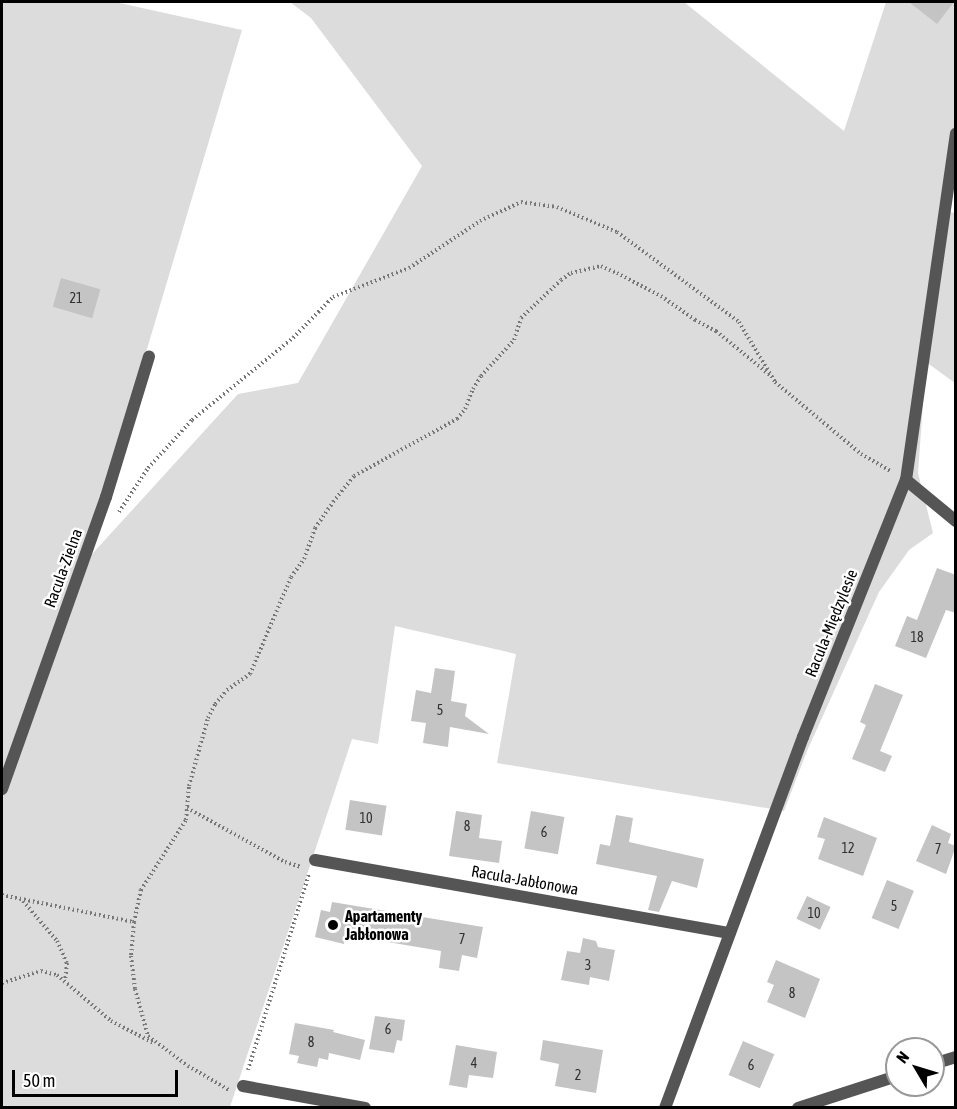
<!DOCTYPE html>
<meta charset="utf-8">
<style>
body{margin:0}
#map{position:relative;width:957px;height:1109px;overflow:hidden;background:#fff;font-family:"Asap Condensed",sans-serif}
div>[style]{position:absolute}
.green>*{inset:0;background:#dcdcdc}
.building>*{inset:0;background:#c4c4c4;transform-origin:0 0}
.path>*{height:4px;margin-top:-2px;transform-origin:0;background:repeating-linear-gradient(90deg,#777 0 1.5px,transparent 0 4.5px)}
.street>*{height:12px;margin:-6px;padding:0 6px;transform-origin:6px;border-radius:6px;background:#555}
.dots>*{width:16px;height:16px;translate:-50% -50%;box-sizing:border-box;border:3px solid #fff;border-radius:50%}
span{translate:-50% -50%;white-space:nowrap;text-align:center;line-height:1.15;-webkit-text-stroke:5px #fff;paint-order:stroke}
.number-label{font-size:14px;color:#313131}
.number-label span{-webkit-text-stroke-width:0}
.street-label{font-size:16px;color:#000}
.poi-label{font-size:16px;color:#000;font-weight:700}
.left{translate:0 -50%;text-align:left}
.frame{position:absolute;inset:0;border:3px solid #000;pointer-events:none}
.north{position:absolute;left:885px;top:1037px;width:60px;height:60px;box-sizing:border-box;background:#fff;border:2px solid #999;border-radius:50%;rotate:308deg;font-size:16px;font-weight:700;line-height:24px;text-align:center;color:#000}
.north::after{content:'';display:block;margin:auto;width:21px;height:27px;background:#000;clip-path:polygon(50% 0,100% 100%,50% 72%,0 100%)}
.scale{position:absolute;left:12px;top:1070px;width:166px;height:27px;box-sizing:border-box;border:3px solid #000;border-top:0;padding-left:8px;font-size:18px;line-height:21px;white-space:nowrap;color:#000;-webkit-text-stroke:4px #fff;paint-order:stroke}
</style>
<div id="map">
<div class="green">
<div style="clip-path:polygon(2px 2px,115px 2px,242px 30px,83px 564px,238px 394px,298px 383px,422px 166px,311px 18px,290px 2px,684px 2px,844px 131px,886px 2px,955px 2px,955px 142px,944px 211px,955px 213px,955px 383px,926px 362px,918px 473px,933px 533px,909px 550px,879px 592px,807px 751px,784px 811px,497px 763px,516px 654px,395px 626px,378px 744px,352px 739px,230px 1107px,2px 1108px)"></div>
</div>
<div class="building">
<div style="clip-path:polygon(909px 2px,954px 2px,937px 24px)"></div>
<div style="left:61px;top:278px;width:41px;height:30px;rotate:16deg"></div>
<div style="clip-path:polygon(937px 568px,956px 575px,956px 613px,946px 610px,926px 658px,895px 646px,907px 616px,917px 620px)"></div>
<div style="clip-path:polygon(435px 668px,455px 671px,451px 701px,467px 704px,465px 716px,489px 734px,450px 727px,448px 747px,423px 743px,426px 723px,411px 721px,416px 690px,431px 693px)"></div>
<div style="clip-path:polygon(875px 684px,903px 695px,880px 751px,892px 756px,885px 772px,852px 759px,866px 725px,860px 722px)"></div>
<div style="left:350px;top:800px;width:37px;height:30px;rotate:9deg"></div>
<div style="clip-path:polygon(456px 811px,482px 815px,479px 838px,502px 841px,499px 863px,449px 856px)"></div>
<div style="left:531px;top:811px;width:34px;height:38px;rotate:10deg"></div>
<div style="clip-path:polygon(616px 815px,633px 818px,629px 842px,704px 859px,697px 888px,672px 881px,659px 912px,648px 910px,657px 876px,596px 864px,600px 844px,610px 846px)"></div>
<div style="clip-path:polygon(824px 817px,877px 838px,863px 876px,818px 859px,825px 839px,817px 837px)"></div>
<div style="clip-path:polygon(932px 825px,951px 834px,948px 843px,956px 846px,946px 874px,916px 861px)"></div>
<div style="left:887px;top:880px;width:29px;height:41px;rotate:22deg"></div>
<div style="left:807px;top:896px;width:26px;height:25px;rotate:25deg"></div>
<div style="clip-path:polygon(332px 902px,483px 927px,477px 958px,462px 955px,459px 971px,439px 968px,441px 951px,346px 935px,344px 944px,315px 937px,321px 910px,330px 912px)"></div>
<div style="clip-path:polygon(583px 938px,596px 941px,598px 947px,615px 950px,609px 981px,590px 977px,589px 985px,561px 980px,567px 951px,580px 953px)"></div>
<div style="clip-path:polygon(776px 960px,820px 979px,805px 1018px,767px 1002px,774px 985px,767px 982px)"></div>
<div style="clip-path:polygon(375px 1016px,405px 1020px,402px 1041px,397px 1040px,394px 1053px,369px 1049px)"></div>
<div style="clip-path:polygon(295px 1023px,334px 1030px,333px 1032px,365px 1040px,360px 1060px,329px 1053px,328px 1060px,319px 1058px,317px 1067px,297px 1063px,299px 1056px,289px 1054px)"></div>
<div style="clip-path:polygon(543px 1040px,603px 1050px,596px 1093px,555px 1086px,559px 1064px,540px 1060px)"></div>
<div style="left:743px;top:1041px;width:34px;height:37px;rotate:23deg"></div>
<div style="clip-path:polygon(456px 1045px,497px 1052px,493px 1078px,469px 1075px,467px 1088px,449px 1085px)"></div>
</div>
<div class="path">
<div style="left:119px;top:512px;width:53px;rotate:-56.6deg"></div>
<div style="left:148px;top:468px;width:65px;rotate:-47.5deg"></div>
<div style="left:192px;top:420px;width:130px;rotate:-39.1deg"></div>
<div style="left:293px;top:338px;width:57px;rotate:-45.7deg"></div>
<div style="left:333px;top:297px;width:81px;rotate:-20.9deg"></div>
<div style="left:409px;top:268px;width:85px;rotate:-33.5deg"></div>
<div style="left:480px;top:221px;width:45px;rotate:-24.9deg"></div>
<div style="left:521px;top:202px;width:36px;rotate:8deg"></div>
<div style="left:557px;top:207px;width:65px;rotate:22.6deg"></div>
<div style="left:617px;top:232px;width:152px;rotate:36.4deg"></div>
<div style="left:739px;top:322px;width:70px;rotate:59deg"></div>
<div style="left:775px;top:382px;width:112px;rotate:39.9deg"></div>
<div style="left:861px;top:454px;width:34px;rotate:30deg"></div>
<div style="left:187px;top:808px;width:112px;rotate:28.9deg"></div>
<div style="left:285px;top:862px;width:17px;rotate:17deg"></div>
<div style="left:2px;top:895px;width:135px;rotate:11.6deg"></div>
<div style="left:134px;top:922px;width:33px;rotate:-78deg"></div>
<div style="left:141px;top:890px;width:83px;rotate:-57.3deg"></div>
<div style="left:186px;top:820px;width:34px;rotate:-85deg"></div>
<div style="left:189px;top:786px;width:71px;rotate:-74.4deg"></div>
<div style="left:208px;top:718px;width:16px;rotate:-63deg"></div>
<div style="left:215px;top:704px;width:18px;rotate:-49deg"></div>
<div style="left:227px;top:690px;width:28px;rotate:-35deg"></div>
<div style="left:250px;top:674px;width:105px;rotate:-67.1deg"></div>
<div style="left:291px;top:577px;width:22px;rotate:-54deg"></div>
<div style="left:304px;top:559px;width:33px;rotate:-70deg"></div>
<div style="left:315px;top:528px;width:32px;rotate:-55deg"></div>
<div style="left:333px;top:502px;width:33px;rotate:-51deg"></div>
<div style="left:354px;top:476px;width:118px;rotate:-29deg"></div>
<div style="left:457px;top:419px;width:13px;rotate:-51deg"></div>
<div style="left:465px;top:409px;width:22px;rotate:-68deg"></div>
<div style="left:473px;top:389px;width:15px;rotate:-58deg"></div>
<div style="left:481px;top:376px;width:49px;rotate:-47.5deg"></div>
<div style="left:514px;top:340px;width:23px;rotate:-72deg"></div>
<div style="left:521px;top:318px;width:55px;rotate:-43.5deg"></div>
<div style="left:561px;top:280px;width:12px;rotate:-35deg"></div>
<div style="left:571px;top:273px;width:31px;rotate:-13deg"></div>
<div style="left:601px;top:266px;width:17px;rotate:24deg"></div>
<div style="left:617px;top:273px;width:50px;rotate:27.6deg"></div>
<div style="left:661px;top:296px;width:42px;rotate:35.2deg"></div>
<div style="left:695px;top:320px;width:24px;rotate:28deg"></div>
<div style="left:716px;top:331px;width:71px;rotate:39.3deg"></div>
<div style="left:23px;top:901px;width:52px;rotate:49.6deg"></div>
<div style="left:57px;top:941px;width:24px;rotate:66deg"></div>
<div style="left:67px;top:963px;width:18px;rotate:96deg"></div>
<div style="left:134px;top:922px;width:34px;rotate:95deg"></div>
<div style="left:131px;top:956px;width:33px;rotate:83deg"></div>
<div style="left:135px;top:989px;width:49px;rotate:74.5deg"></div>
<div style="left:148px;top:1036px;width:50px;rotate:36.9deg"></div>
<div style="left:188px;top:1066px;width:48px;rotate:30.3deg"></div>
<div style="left:2px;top:983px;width:41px;rotate:-17.1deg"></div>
<div style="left:41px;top:971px;width:16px;rotate:14deg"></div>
<div style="left:57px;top:975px;width:71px;rotate:40.4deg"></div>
<div style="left:111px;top:1021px;width:48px;rotate:27.1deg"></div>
<div style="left:248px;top:1070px;width:205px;rotate:-72.7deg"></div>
</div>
<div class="street">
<div style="left:906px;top:480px;width:65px;rotate:39.4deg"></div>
<div style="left:2px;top:789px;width:310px;rotate:-70.4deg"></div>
<div style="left:106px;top:497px;width:147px;rotate:-73deg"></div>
<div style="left:315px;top:860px;width:421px;rotate:10deg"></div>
<div style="left:933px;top:1064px;width:24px;rotate:-17deg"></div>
<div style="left:243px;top:1086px;width:124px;rotate:10.2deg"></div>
<div style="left:665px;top:1108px;width:396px;rotate:-69.6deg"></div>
<div style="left:803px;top:737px;width:277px;rotate:-68.2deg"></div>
<div style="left:906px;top:480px;width:350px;rotate:-81.8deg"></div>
<div style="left:798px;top:1108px;width:104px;rotate:-17.9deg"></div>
</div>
<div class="dots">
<div style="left:333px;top:925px;background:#000"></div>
</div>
<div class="number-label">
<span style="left:76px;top:298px">21</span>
<span style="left:917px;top:637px">18</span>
<span style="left:440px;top:710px">5</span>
<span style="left:366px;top:818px">10</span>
<span style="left:467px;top:826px">8</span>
<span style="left:544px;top:832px">6</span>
<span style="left:848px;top:848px">12</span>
<span style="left:938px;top:849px">7</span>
<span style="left:894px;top:906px">5</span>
<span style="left:814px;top:913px">10</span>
<span style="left:462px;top:939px">7</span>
<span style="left:588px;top:965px">3</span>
<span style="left:792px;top:993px">8</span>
<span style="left:388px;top:1029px">6</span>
<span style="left:311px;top:1042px">8</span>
<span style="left:474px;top:1063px">4</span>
<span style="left:751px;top:1065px">6</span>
<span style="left:578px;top:1075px">2</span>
</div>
<div class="street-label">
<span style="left:63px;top:568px;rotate:-70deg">Racula-Zielna</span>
<span style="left:831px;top:623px;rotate:-68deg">Racula-Międzylesie</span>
<span style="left:525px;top:880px;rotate:10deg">Racula-Jabłonowa</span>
</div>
<div class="poi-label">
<span class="left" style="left:345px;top:925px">Apartamenty<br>Jabłonowa</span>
</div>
<div class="frame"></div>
<div class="north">N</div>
<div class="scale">50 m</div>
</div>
